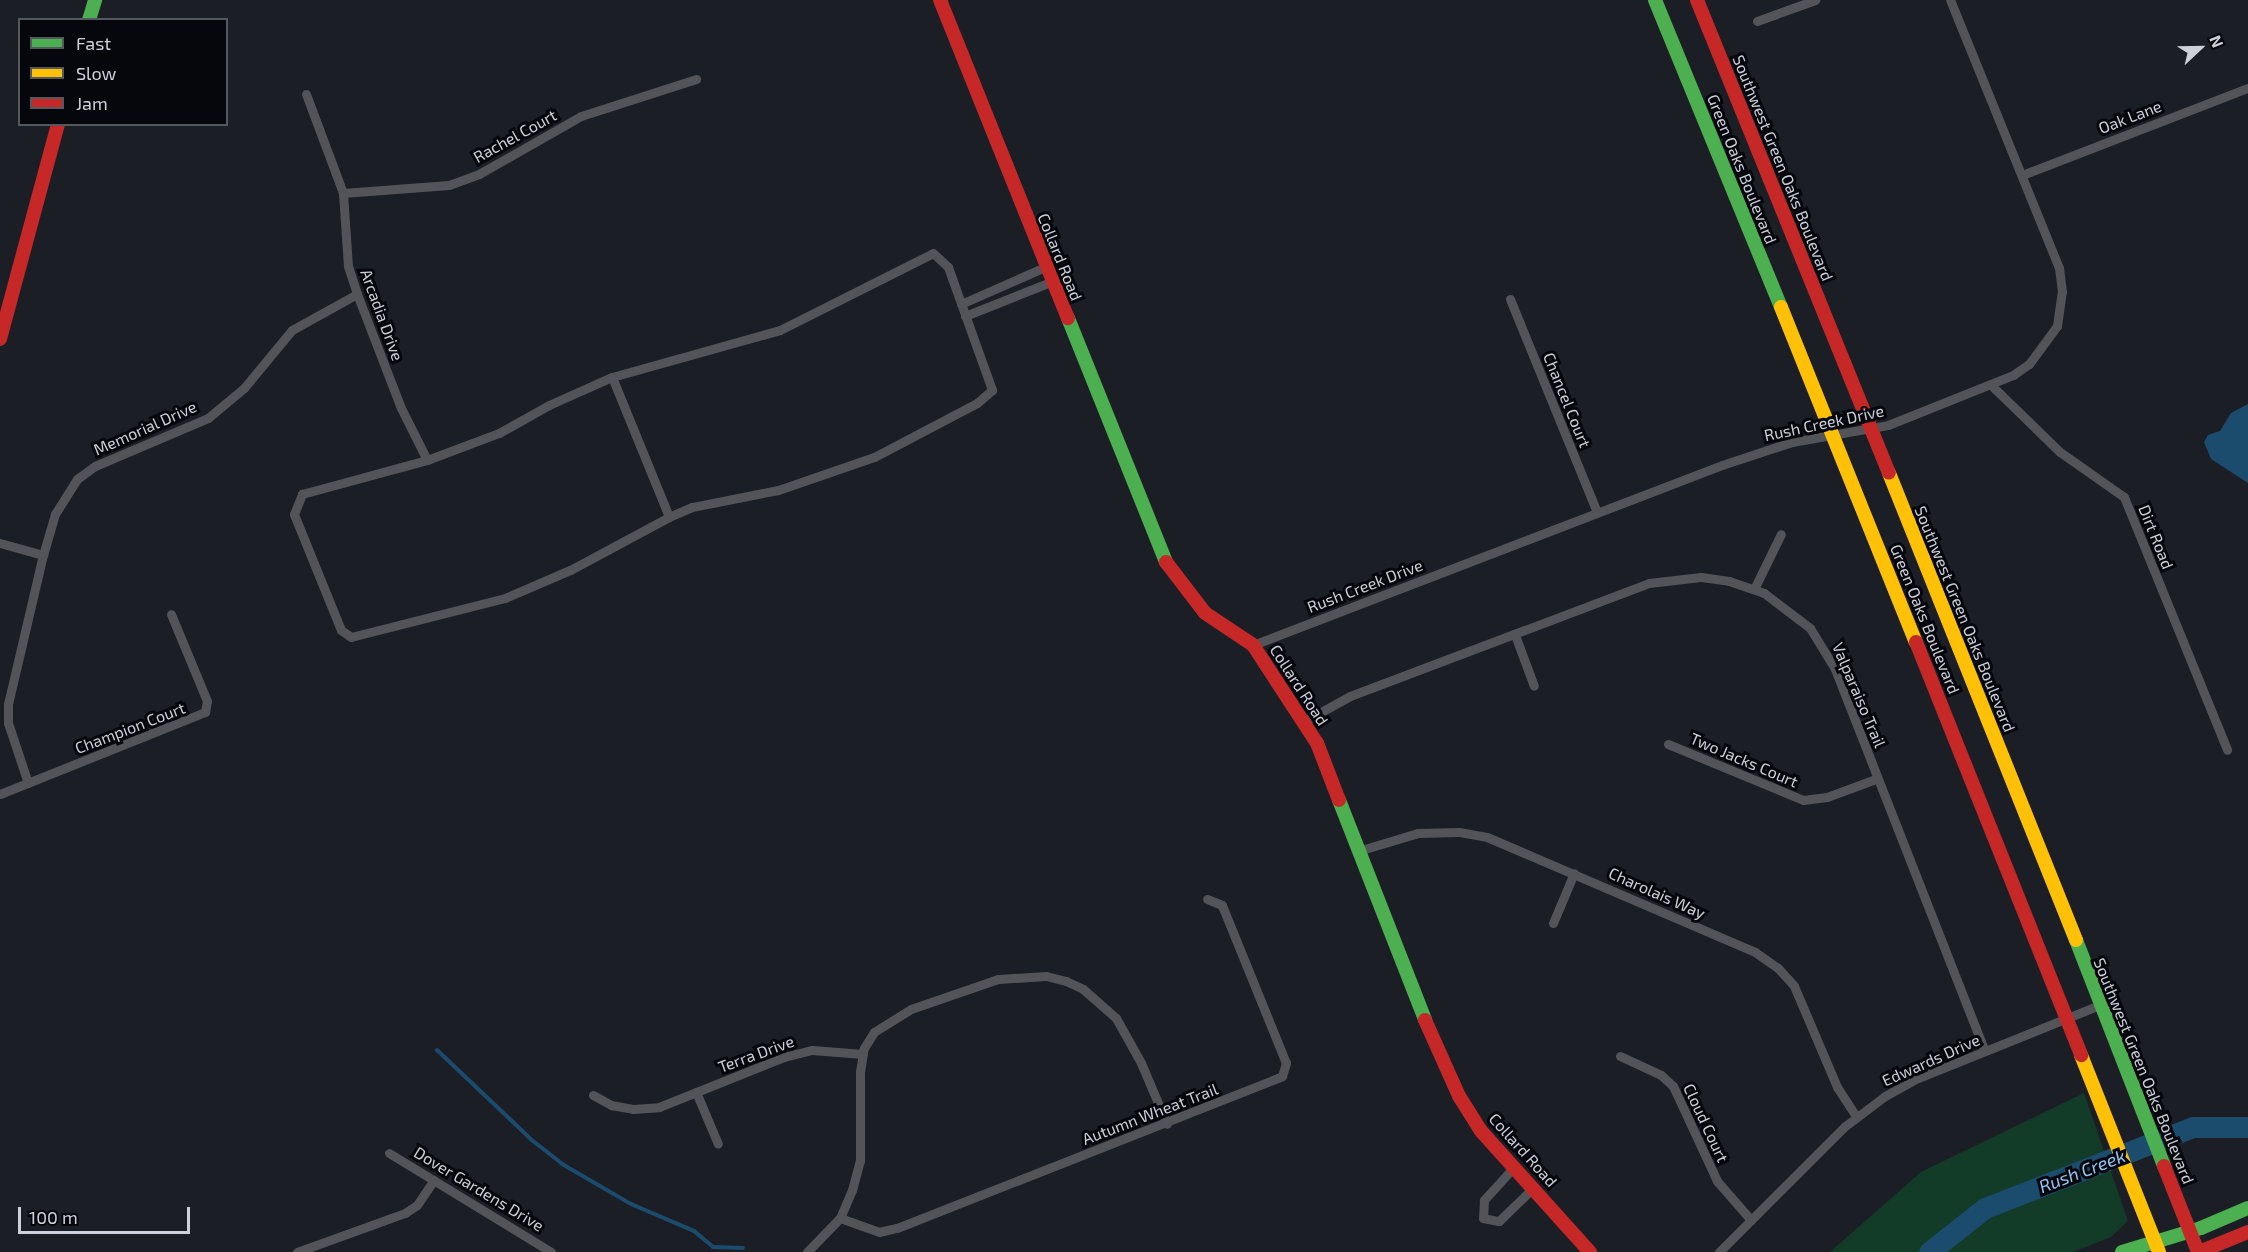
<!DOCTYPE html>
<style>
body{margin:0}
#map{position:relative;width:2248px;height:1252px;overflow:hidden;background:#1c1e26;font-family:"Exo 2",sans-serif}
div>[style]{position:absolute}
.green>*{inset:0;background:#123b28}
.water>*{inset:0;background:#1b4b6d}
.stream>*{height:4px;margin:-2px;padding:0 2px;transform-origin:2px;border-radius:2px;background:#1b4b6d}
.river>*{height:21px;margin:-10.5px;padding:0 10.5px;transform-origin:10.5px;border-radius:10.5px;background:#1b4b6d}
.street>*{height:9px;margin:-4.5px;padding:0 4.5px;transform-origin:4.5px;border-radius:4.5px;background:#525459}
.fast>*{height:14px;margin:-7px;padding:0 7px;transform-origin:7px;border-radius:7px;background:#4caf50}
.slow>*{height:14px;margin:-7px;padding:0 7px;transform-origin:7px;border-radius:7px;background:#ffc107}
.jam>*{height:14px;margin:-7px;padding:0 7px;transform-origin:7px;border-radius:7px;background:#c62828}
span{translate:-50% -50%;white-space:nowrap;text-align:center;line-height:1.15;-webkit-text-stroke:6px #06070d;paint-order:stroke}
.street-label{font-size:16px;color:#ced1da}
.water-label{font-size:18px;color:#94c7f1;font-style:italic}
.legend{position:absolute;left:18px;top:18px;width:210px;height:108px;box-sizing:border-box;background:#06070d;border:2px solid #56585f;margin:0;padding:8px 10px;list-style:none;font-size:18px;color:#ced1da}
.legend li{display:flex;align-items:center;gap:12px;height:30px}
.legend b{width:30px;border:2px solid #56585f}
.north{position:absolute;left:2170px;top:18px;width:60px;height:60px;-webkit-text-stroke:4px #06070d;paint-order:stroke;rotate:68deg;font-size:16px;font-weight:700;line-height:24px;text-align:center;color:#ced1da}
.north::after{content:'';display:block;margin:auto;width:21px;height:27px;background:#ced1da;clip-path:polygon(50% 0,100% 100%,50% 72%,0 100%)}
.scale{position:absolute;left:18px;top:1207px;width:172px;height:27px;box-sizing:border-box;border:3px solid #ced1da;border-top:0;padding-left:8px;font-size:18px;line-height:21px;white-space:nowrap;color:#ced1da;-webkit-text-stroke:4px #06070d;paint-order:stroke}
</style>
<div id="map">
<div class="green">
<div style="clip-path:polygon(2084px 1093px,2128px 1221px,2111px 1237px,2073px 1252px,1830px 1252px,1921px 1172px)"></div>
</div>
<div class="water">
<div style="clip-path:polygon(2248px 404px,2248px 483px,2211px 459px,2204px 442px,2208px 435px,2220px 431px,2231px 413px)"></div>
</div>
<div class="stream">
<div style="left:437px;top:1050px;width:132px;rotate:43.5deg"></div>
<div style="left:533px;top:1141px;width:37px;rotate:38deg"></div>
<div style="left:562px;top:1164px;width:80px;rotate:30.1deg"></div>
<div style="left:631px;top:1204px;width:69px;rotate:23.2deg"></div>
<div style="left:694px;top:1231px;width:25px;rotate:40deg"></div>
<div style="left:713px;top:1247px;width:30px;rotate:2deg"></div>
</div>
<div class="river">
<div style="left:1929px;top:1252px;width:71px;rotate:-38.2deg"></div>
<div style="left:1985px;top:1208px;width:223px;rotate:-21.3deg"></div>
<div style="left:2193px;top:1127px;width:55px"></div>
</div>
<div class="street">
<div style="left:1757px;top:21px;width:62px;rotate:-19.9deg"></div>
<div style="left:306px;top:94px;width:106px;rotate:69.5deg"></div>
<div style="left:343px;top:193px;width:73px;rotate:86.1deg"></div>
<div style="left:348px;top:266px;width:29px;rotate:72deg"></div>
<div style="left:357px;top:294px;width:122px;rotate:68.9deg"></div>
<div style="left:401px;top:408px;width:58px;rotate:63.4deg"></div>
<div style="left:2022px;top:175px;width:242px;rotate:-21.1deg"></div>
<div style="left:343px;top:193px;width:106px;rotate:-4.3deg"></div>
<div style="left:449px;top:185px;width:32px;rotate:-20deg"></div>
<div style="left:479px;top:174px;width:117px;rotate:-29.6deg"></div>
<div style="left:581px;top:116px;width:121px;rotate:-17.8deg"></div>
<div style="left:933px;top:253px;width:21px;rotate:43deg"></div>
<div style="left:948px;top:267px;width:131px;rotate:70.3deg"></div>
<div style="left:992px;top:390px;width:20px;rotate:139deg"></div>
<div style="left:977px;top:403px;width:116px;rotate:152.3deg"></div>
<div style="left:874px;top:457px;width:102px;rotate:161deg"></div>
<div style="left:778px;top:490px;width:88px;rotate:168.8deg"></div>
<div style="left:692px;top:507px;width:25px;rotate:157deg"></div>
<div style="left:669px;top:517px;width:112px;rotate:151.8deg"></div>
<div style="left:570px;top:570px;width:71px;rotate:156.7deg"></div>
<div style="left:505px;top:598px;width:159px;rotate:165.8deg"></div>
<div style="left:351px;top:637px;width:12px;rotate:-145deg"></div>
<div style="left:341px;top:630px;width:125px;rotate:-112.1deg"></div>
<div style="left:294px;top:514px;width:22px;rotate:-68deg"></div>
<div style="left:302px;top:494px;width:130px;rotate:-15.2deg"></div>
<div style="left:427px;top:460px;width:77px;rotate:-20.6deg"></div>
<div style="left:499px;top:433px;width:57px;rotate:-29.2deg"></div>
<div style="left:549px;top:405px;width:69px;rotate:-24deg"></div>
<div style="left:612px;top:377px;width:174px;rotate:-15.6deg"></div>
<div style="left:780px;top:330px;width:171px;rotate:-26.7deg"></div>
<div style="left:1510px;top:299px;width:230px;rotate:67.8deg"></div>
<div style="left:961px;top:304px;width:94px;rotate:-23.8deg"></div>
<div style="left:965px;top:316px;width:95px;rotate:-21.7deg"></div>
<div style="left:612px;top:377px;width:151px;rotate:67.8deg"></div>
<div style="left:1991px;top:385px;width:96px;rotate:44.2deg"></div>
<div style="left:2060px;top:452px;width:78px;rotate:35.1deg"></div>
<div style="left:2124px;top:497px;width:273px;rotate:67.8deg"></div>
<div style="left:0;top:543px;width:45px;rotate:15.6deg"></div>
<div style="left:1754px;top:589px;width:61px;rotate:-63.9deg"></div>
<div style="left:1515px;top:635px;width:54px;rotate:69.6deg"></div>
<div style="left:1253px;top:645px;width:502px;rotate:-21deg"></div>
<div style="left:1722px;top:465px;width:74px;rotate:-18.2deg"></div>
<div style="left:1792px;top:442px;width:97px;rotate:-10deg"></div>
<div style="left:1888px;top:425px;width:135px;rotate:-21.8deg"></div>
<div style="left:2013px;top:375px;width:19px;rotate:-35deg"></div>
<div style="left:2029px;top:364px;width:47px;rotate:-53.6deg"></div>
<div style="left:2057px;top:326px;width:34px;rotate:-82deg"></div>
<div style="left:2062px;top:292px;width:24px;rotate:-97deg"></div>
<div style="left:2059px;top:268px;width:289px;rotate:-112.1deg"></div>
<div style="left:1305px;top:721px;width:51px;rotate:-29.1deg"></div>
<div style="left:1350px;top:696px;width:320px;rotate:-20.7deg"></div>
<div style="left:1649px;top:583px;width:52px;rotate:-6.6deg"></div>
<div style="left:1701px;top:577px;width:28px;rotate:8deg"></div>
<div style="left:1729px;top:581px;width:37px;rotate:19deg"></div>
<div style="left:1764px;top:593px;width:58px;rotate:37.3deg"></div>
<div style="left:1810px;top:628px;width:48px;rotate:58.6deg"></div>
<div style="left:1835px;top:669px;width:410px;rotate:68.6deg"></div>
<div style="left:1668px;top:744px;width:146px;rotate:22.5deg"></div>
<div style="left:1803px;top:800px;width:24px;rotate:-7deg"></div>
<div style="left:1827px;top:797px;width:54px;rotate:-20.4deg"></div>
<div style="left:28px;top:783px;width:63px;rotate:-108.4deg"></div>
<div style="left:8px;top:723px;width:19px;rotate:-90deg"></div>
<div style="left:8px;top:704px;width:153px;rotate:-76.8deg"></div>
<div style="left:43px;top:555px;width:43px;rotate:-73.7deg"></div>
<div style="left:55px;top:514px;width:41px;rotate:-57.8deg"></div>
<div style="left:77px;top:479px;width:22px;rotate:-36deg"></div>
<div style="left:95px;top:466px;width:123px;rotate:-23deg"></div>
<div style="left:208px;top:418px;width:47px;rotate:-39.8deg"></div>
<div style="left:244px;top:388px;width:75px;rotate:-50.4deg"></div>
<div style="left:292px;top:330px;width:74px;rotate:-29deg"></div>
<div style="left:0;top:794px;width:221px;rotate:-21.8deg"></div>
<div style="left:205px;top:712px;width:11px;rotate:-80deg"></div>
<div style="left:207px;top:701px;width:94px;rotate:-112.5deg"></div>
<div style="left:1358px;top:851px;width:63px;rotate:-16.7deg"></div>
<div style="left:1418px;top:833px;width:41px;rotate:-1.4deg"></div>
<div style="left:1459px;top:832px;width:28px;rotate:10deg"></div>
<div style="left:1487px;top:837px;width:292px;rotate:23.2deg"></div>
<div style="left:1755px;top:952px;width:28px;rotate:35deg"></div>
<div style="left:1778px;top:968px;width:24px;rotate:48deg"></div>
<div style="left:1794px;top:986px;width:110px;rotate:66.9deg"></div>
<div style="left:1837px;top:1087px;width:35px;rotate:57deg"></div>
<div style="left:1553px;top:923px;width:54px;rotate:-67.2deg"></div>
<div style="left:1620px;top:1056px;width:45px;rotate:24.9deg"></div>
<div style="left:1661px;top:1075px;width:16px;rotate:43deg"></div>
<div style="left:1673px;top:1086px;width:105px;rotate:65.1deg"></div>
<div style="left:1717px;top:1181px;width:52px;rotate:48.9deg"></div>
<div style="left:696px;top:1092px;width:56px;rotate:67.1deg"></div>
<div style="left:593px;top:1095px;width:21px;rotate:29deg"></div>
<div style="left:611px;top:1105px;width:22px;rotate:10deg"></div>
<div style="left:633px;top:1109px;width:26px;rotate:-4deg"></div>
<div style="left:659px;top:1107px;width:135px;rotate:-21.8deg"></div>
<div style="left:784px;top:1057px;width:29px;rotate:-14deg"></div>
<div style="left:812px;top:1050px;width:51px;rotate:4.5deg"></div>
<div style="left:389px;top:1153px;width:190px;rotate:31.4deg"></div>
<div style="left:1514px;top:1167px;width:45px;rotate:132.3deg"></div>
<div style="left:1484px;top:1200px;width:18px;rotate:93deg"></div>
<div style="left:1483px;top:1218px;width:16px;rotate:11deg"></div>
<div style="left:1499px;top:1221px;width:49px;rotate:-44.2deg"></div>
<div style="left:840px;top:1218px;width:41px;rotate:19.7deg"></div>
<div style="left:879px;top:1232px;width:18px;rotate:-13deg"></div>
<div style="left:897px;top:1228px;width:414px;rotate:-21.5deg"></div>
<div style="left:1282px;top:1076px;width:14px;rotate:-73deg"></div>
<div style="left:1286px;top:1063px;width:170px;rotate:-112.1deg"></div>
<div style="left:1222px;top:905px;width:16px;rotate:-158deg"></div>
<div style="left:297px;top:1252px;width:115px;rotate:-19.9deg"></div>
<div style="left:405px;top:1213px;width:14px;rotate:-34deg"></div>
<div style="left:417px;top:1205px;width:30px;rotate:-56deg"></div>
<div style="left:807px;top:1252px;width:47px;rotate:-45.9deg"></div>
<div style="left:840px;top:1218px;width:30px;rotate:-67deg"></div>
<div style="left:852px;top:1190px;width:30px;rotate:-75deg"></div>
<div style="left:860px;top:1161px;width:89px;rotate:-90deg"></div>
<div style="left:860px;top:1072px;width:24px;rotate:-81deg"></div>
<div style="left:864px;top:1048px;width:19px;rotate:-58deg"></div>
<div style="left:874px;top:1032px;width:44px;rotate:-31.9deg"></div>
<div style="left:911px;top:1009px;width:92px;rotate:-19deg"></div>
<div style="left:998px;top:979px;width:48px;rotate:-3.6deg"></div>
<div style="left:1046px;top:976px;width:21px;rotate:14deg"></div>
<div style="left:1066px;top:981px;width:19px;rotate:25deg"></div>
<div style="left:1083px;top:989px;width:44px;rotate:41.3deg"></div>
<div style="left:1116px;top:1018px;width:51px;rotate:60.9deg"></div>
<div style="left:1141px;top:1063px;width:66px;rotate:66.9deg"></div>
<div style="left:1719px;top:1252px;width:177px;rotate:-45deg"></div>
<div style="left:1844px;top:1127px;width:51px;rotate:-37.1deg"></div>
<div style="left:1885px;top:1096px;width:38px;rotate:-29deg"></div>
<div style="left:1918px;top:1078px;width:196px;rotate:-21.9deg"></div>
</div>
<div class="fast">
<div style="left:1655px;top:0;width:332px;rotate:67.7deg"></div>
<div style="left:89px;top:20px;width:21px;rotate:-73deg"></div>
<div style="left:1068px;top:318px;width:263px;rotate:68.1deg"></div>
<div style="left:1339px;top:800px;width:236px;rotate:68.6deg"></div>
<div style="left:2076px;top:940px;width:243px;rotate:68.7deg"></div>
<div style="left:2122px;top:1252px;width:83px;rotate:-16.9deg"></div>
<div style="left:2201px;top:1228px;width:51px;rotate:-23.1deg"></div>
</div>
<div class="slow">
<div style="left:1781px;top:307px;width:361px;rotate:68.1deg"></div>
<div style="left:1889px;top:473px;width:503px;rotate:68.18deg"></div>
<div style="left:2081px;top:1055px;width:212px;rotate:68.4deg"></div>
</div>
<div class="jam">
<div style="left:940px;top:0;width:343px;rotate:68.1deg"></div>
<div style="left:1697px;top:0;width:510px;rotate:67.91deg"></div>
<div style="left:0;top:339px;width:223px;rotate:-74.9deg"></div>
<div style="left:1166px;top:562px;width:64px;rotate:52.6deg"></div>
<div style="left:1205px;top:613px;width:58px;rotate:33.7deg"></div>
<div style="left:1253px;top:645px;width:117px;rotate:56.9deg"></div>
<div style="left:1317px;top:743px;width:61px;rotate:68.9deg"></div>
<div style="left:1916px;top:642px;width:445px;rotate:68.2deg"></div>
<div style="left:1425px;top:1020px;width:83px;rotate:65.9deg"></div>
<div style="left:1459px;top:1096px;width:41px;rotate:57.8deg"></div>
<div style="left:1481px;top:1131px;width:163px;rotate:48deg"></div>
<div style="left:2164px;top:1166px;width:92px;rotate:68.4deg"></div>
<div style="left:2199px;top:1252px;width:53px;rotate:-22.2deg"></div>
</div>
<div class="street-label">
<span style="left:2130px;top:117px;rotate:-21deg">Oak Lane</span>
<span style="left:515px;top:136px;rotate:-29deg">Rachel Court</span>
<span style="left:1783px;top:168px;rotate:68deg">Southwest Green Oaks Boulevard</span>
<span style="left:1742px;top:169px;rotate:68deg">Green Oaks Boulevard</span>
<span style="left:1060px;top:257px;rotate:68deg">Collard Road</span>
<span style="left:382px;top:315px;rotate:70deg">Arcadia Drive</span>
<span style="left:1567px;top:400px;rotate:68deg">Chancel Court</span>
<span style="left:1824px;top:423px;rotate:-12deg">Rush Creek Drive</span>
<span style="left:145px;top:428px;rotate:-24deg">Memorial Drive</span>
<span style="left:2156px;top:537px;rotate:68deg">Dirt Road</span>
<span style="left:1365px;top:586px;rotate:-21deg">Rush Creek Drive</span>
<span style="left:1925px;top:619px;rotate:68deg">Green Oaks Boulevard</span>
<span style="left:1965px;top:619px;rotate:68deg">Southwest Green Oaks Boulevard</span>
<span style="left:1299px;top:685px;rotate:57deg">Collard Road</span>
<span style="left:1859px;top:695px;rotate:67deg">Valparaiso Trail</span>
<span style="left:130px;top:728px;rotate:-21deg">Champion Court</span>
<span style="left:1744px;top:760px;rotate:23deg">Two Jacks Court</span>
<span style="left:1657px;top:893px;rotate:24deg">Charolais Way</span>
<span style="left:756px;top:1054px;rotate:-20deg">Terra Drive</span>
<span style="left:1931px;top:1060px;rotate:-24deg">Edwards Drive</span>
<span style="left:2144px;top:1071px;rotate:68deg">Southwest Green Oaks Boulevard</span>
<span style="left:1150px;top:1114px;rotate:-21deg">Autumn Wheat Trail</span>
<span style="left:1706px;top:1123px;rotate:65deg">Cloud Court</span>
<span style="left:1523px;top:1150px;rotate:48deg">Collard Road</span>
<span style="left:479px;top:1189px;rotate:31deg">Dover Gardens Drive</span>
</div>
<div class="water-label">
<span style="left:2082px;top:1171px;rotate:-21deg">Rush Creek</span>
</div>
<ul class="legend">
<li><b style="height:8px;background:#4caf50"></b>Fast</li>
<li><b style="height:8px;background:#ffc107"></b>Slow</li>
<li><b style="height:8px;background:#c62828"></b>Jam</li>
</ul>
<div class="north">N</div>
<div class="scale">100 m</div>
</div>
